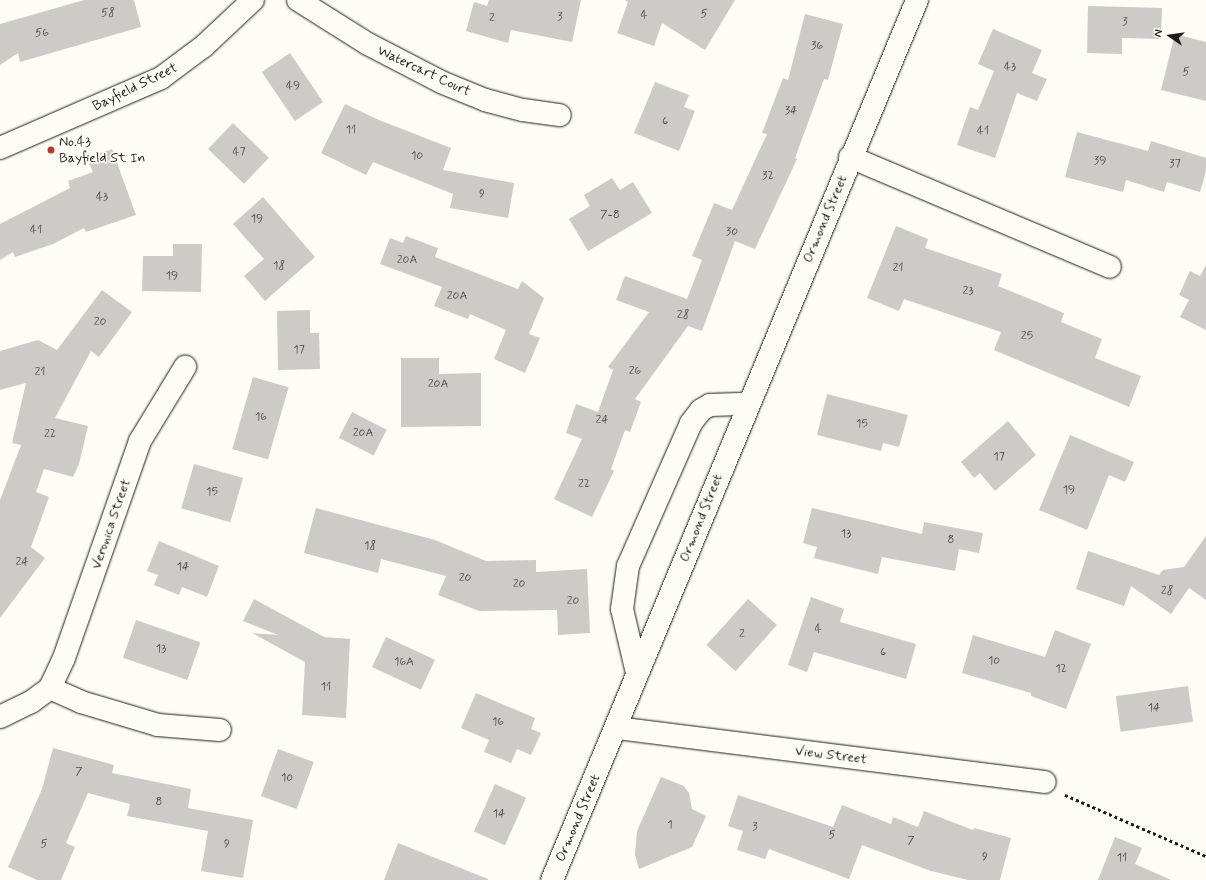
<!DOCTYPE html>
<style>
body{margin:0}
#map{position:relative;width:1206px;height:880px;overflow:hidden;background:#fdfcf7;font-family:Mynerve,sans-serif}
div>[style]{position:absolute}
.building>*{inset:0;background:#cccbc8;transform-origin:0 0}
.path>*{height:2.5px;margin-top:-1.25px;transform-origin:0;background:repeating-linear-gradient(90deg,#1c1c1c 0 3px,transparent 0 6px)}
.roads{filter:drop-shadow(0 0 1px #1c1c1c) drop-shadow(0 0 1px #1c1c1c)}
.minor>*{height:22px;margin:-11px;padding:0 11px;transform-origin:11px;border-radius:11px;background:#fdfcf7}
.dots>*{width:11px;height:11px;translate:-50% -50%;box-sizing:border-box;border:2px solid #fdfcf7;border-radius:50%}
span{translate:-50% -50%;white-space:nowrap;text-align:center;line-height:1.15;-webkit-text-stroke:3.5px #fdfcf7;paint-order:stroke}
.number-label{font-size:12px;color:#484847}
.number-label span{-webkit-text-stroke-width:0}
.street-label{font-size:14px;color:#1c1c1c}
.poi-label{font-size:14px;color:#1c1c1c}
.left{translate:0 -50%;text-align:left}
.north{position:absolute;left:1150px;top:16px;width:40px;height:40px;-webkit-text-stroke:3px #fdfcf7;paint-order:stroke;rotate:283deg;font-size:11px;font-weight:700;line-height:16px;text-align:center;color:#1c1c1c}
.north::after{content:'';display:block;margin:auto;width:14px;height:18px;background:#1c1c1c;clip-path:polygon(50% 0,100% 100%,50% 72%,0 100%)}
</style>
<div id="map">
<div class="building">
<div style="clip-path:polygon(84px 0,134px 0,141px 27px,20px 62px,18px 53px,0 65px,0 24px)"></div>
<div style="clip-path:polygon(489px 0,581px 0,572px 42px,511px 30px,508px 43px,466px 31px,474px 2px,487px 6px)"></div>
<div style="clip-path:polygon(625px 0,735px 0,705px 50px,662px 23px,654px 46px,617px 33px,628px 2px)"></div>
<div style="clip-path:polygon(1088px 6px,1162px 8px,1161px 39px,1122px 38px,1122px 54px,1087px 53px)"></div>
<div style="clip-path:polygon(805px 14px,843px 24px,828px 80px,824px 79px,795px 158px,797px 159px,755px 249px,735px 241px,702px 331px,688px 326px,635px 399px,641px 402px,630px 432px,625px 430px,611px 469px,614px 471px,592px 517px,554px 499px,582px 439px,566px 433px,576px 404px,598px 412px,613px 370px,608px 367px,649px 312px,616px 300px,625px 276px,687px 299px,702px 260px,692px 256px,714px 203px,732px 210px,767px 134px,762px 133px,783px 78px,788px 80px)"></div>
<div style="clip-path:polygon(993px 29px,1042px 50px,1032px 73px,1047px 79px,1037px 101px,1017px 93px,995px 158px,957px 145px,970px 107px,978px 110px,994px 71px,978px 64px)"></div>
<div style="clip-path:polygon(1175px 34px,1206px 42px,1206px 101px,1161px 90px)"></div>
<div style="left:290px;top:53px;width:59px;height:34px;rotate:56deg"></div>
<div style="clip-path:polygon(655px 82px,689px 95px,684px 107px,695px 111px,679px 151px,634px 133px)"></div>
<div style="clip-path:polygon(345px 104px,379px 120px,451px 148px,443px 170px,514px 183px,508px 218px,450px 208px,453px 194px,373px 162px,366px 175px,321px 153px)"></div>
<div style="left:233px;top:123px;width:50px;height:36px;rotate:44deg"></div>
<div style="clip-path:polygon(1077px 132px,1148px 151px,1151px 141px,1206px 158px,1206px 171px,1200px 192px,1167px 182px,1164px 192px,1126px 180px,1123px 192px,1065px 177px)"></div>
<div style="clip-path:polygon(112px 149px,136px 215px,86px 232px,84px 228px,53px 244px,15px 257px,13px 252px,0 260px,0 224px,70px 188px,68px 181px,93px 172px,87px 158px)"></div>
<div style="clip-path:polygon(612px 178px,620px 190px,633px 182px,652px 213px,588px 251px,569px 219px,590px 206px,584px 195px)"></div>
<div style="clip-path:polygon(263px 197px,315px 257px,265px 301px,244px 276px,264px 259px,233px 224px)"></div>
<div style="clip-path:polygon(896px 226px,928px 239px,925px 248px,1002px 274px,998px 286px,1064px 313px,1061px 322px,1102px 339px,1095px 358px,1141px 376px,1129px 407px,994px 350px,1001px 332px,904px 299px,899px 311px,867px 298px)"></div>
<div style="clip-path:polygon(406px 236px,438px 248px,435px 257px,518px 289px,522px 281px,544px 298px,529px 334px,540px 338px,525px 373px,494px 359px,506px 330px,470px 314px,468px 319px,434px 306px,442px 287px,380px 264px,390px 238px,403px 243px)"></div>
<div style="clip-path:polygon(173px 244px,202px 244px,201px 292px,142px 291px,143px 256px,173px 256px)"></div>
<div style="clip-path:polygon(1206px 265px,1206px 330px,1180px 317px,1189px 300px,1179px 295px,1190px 271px,1200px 276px)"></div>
<div style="clip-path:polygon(102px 290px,132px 312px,99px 357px,91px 351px,55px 418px,88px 426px,79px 464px,73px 477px,44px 469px,36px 492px,49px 497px,31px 547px,45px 558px,0 618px,0 500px,21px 445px,12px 443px,26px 383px,0 390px,0 351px,38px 340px,57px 350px)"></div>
<div style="clip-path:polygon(310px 310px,310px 333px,319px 333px,320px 369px,278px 370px,277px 311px)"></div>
<div style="clip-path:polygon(401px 358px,439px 358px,439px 374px,481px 373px,481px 426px,401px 427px)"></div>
<div style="left:253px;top:377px;width:37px;height:75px;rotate:16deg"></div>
<div style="clip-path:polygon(827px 394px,908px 415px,899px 447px,883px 443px,881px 451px,817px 435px)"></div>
<div style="left:352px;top:412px;width:39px;height:29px;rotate:27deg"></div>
<div style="clip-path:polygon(1008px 421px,1036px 455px,995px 491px,980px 473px,974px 478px,961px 462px)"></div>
<div style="clip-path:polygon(1070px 435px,1134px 462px,1125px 482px,1109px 475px,1087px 530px,1039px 510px)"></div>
<div style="left:194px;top:464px;width:51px;height:46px;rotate:16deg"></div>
<div style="clip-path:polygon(316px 508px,435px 540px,486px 561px,536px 560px,536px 572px,587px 569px,590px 633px,558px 635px,557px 610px,479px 611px,438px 595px,446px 576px,381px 559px,378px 573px,304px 553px)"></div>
<div style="clip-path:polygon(812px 508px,922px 534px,924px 522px,983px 533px,979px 553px,959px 549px,955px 571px,882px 557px,878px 574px,814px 558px,817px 547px,803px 543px)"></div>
<div style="clip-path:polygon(1206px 536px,1206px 600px,1189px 588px,1171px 614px,1131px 586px,1124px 606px,1076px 589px,1088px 551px,1159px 575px,1163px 570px,1184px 567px)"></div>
<div style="clip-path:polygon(159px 541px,219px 566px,207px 597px,182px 587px,179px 595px,154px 585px,158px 575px,147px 571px)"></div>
<div style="clip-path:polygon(811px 597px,844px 609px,840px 622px,916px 644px,906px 679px,814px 652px,807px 672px,788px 665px)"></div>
<div style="clip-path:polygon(254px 599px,324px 637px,350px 639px,346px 718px,302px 715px,305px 662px,252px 633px,278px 635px,243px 621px)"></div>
<div style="left:748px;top:599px;width:39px;height:62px;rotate:42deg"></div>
<div style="left:136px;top:620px;width:68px;height:40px;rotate:19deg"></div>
<div style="clip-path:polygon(1055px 630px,1091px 644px,1066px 709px,1031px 696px,1031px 693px,962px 673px,973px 635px,1045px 657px)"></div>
<div style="left:386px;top:637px;width:54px;height:33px;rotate:25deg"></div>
<div style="left:1188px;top:686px;width:36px;height:73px;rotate:82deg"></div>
<div style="clip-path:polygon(476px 693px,535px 718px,531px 729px,541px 733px,531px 755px,517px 749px,511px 763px,484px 752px,489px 740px,461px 728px)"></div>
<div style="clip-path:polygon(53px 748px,114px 765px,112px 773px,191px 789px,188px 808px,253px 820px,243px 878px,201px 871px,208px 831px,127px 816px,130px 804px,88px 793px,66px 843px,75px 847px,61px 880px,37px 880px,8px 867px,42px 789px)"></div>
<div style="left:278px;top:749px;width:38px;height:50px;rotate:20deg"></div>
<div style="clip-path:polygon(661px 777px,684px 786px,689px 793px,692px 809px,706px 816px,692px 847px,639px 869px,635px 855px,637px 831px)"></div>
<div style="left:495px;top:784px;width:34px;height:52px;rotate:24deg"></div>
<div style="clip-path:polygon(738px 795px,833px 827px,842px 805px,891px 824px,893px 817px,918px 827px,924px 811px,973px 830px,974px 828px,1011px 838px,1000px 880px,968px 880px,931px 871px,862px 845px,849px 879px,769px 849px,765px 859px,737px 850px,743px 831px,728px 826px)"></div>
<div style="clip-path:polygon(1115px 837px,1142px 848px,1135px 864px,1171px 880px,1098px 880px)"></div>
<div style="clip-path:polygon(398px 843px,488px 879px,488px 880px,384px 880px)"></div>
</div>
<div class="path">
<div style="left:1065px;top:795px;width:154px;rotate:23.4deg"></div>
</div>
<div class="roads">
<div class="minor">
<div style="left:298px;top:0;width:83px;rotate:32.2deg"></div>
<div style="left:368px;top:44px;width:82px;rotate:27.5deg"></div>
<div style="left:441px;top:82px;width:48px;rotate:22.2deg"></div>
<div style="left:485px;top:100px;width:39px;rotate:15deg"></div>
<div style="left:523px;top:110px;width:37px;rotate:8deg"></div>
<div style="left:0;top:148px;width:176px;rotate:-23.5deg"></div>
<div style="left:161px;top:78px;width:54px;rotate:-36.7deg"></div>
<div style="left:204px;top:46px;width:67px;rotate:-43.2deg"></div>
<div style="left:850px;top:157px;width:282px;rotate:22.9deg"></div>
<div style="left:637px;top:673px;width:66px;rotate:-103.2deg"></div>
<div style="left:622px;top:609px;width:43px;rotate:-82.1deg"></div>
<div style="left:628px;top:566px;width:156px;rotate:-66.2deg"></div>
<div style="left:691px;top:423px;width:16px;rotate:-52deg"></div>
<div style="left:701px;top:410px;width:10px;rotate:-29deg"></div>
<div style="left:710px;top:405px;width:38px;rotate:-2deg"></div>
<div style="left:50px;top:688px;width:34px;rotate:24deg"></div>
<div style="left:81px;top:702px;width:80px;rotate:16.6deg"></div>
<div style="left:158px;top:725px;width:62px;rotate:4.6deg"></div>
<div style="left:0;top:717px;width:34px;rotate:-26deg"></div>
<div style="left:31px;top:702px;width:24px;rotate:-36deg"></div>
<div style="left:50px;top:688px;width:33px;rotate:-65deg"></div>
<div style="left:64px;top:658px;width:230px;rotate:-70.7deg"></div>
<div style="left:140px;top:441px;width:87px;rotate:-58.7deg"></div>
<div style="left:617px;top:728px;width:431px;rotate:7.2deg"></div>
<div style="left:552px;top:880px;width:953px;rotate:-67.47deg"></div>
</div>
</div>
<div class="dots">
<div style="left:51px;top:150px;background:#c8321e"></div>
</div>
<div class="number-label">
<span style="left:108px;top:14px">58</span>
<span style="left:704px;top:15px">5</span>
<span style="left:644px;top:16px">4</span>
<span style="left:560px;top:18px">3</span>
<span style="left:492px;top:19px">2</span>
<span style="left:1125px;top:23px">3</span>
<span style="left:42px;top:34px">56</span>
<span style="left:817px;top:47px">36</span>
<span style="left:1010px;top:68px">43</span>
<span style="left:1186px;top:73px">5</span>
<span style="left:293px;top:87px">49</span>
<span style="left:791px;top:112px">34</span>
<span style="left:665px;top:122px">6</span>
<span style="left:351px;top:131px">11</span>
<span style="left:983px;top:132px">41</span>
<span style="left:239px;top:153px">47</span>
<span style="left:417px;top:157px">10</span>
<span style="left:1100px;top:162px">39</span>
<span style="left:1175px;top:165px">37</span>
<span style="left:768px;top:177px">32</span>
<span style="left:482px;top:195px">9</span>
<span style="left:102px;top:198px">43</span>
<span style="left:610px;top:216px">7-8</span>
<span style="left:257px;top:220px">19</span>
<span style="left:36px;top:231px">41</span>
<span style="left:732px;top:233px">30</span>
<span style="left:407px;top:261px">20A</span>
<span style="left:279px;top:267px">18</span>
<span style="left:898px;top:269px">21</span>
<span style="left:172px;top:277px">19</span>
<span style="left:968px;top:292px">23</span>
<span style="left:457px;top:297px">20A</span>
<span style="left:683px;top:316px">28</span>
<span style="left:100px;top:323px">20</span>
<span style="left:1027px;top:337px">25</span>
<span style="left:299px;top:351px">17</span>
<span style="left:635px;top:372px">26</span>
<span style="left:40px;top:373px">21</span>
<span style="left:438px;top:385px">20A</span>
<span style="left:261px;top:418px">16</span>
<span style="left:602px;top:421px">24</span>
<span style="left:862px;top:425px">15</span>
<span style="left:363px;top:434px">20A</span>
<span style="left:50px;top:435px">22</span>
<span style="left:999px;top:458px">17</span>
<span style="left:584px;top:485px">22</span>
<span style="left:1069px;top:491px">19</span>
<span style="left:212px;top:493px">15</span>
<span style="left:846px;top:535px">13</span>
<span style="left:951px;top:541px">8</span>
<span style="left:370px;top:547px">18</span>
<span style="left:22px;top:563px">24</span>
<span style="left:183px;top:568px">14</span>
<span style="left:465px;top:579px">20</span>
<span style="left:519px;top:585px">20</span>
<span style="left:1167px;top:592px">28</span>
<span style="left:573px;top:602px">20</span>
<span style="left:818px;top:630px">4</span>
<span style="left:742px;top:635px">2</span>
<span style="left:161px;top:650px">13</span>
<span style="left:883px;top:653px">6</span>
<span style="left:994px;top:662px">10</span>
<span style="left:404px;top:663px">16A</span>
<span style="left:1061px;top:670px">12</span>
<span style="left:326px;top:688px">11</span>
<span style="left:1154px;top:709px">14</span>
<span style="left:498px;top:723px">16</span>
<span style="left:79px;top:773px">7</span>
<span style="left:287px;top:779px">10</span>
<span style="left:159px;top:803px">8</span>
<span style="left:499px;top:815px">14</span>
<span style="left:670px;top:826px">1</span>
<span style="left:755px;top:828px">3</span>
<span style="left:832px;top:836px">5</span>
<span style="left:911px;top:842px">7</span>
<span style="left:44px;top:845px">5</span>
<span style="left:227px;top:845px">9</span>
<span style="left:985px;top:858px">9</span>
<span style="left:1122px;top:859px">11</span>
</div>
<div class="street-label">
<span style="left:424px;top:71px;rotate:25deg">Watercart Court</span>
<span style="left:135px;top:87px;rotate:-26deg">Bayfield Street</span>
<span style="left:825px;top:219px;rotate:-67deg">Ormond Street</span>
<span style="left:701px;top:518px;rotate:-68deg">Ormond Street</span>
<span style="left:111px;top:524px;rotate:-71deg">Veronica Street</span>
<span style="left:831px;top:755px;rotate:7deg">View Street</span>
<span style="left:578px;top:818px;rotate:-67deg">Ormond Street</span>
</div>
<div class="poi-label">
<span class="left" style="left:59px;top:150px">No.43<br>Bayfield St In</span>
</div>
<div class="north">N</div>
</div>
